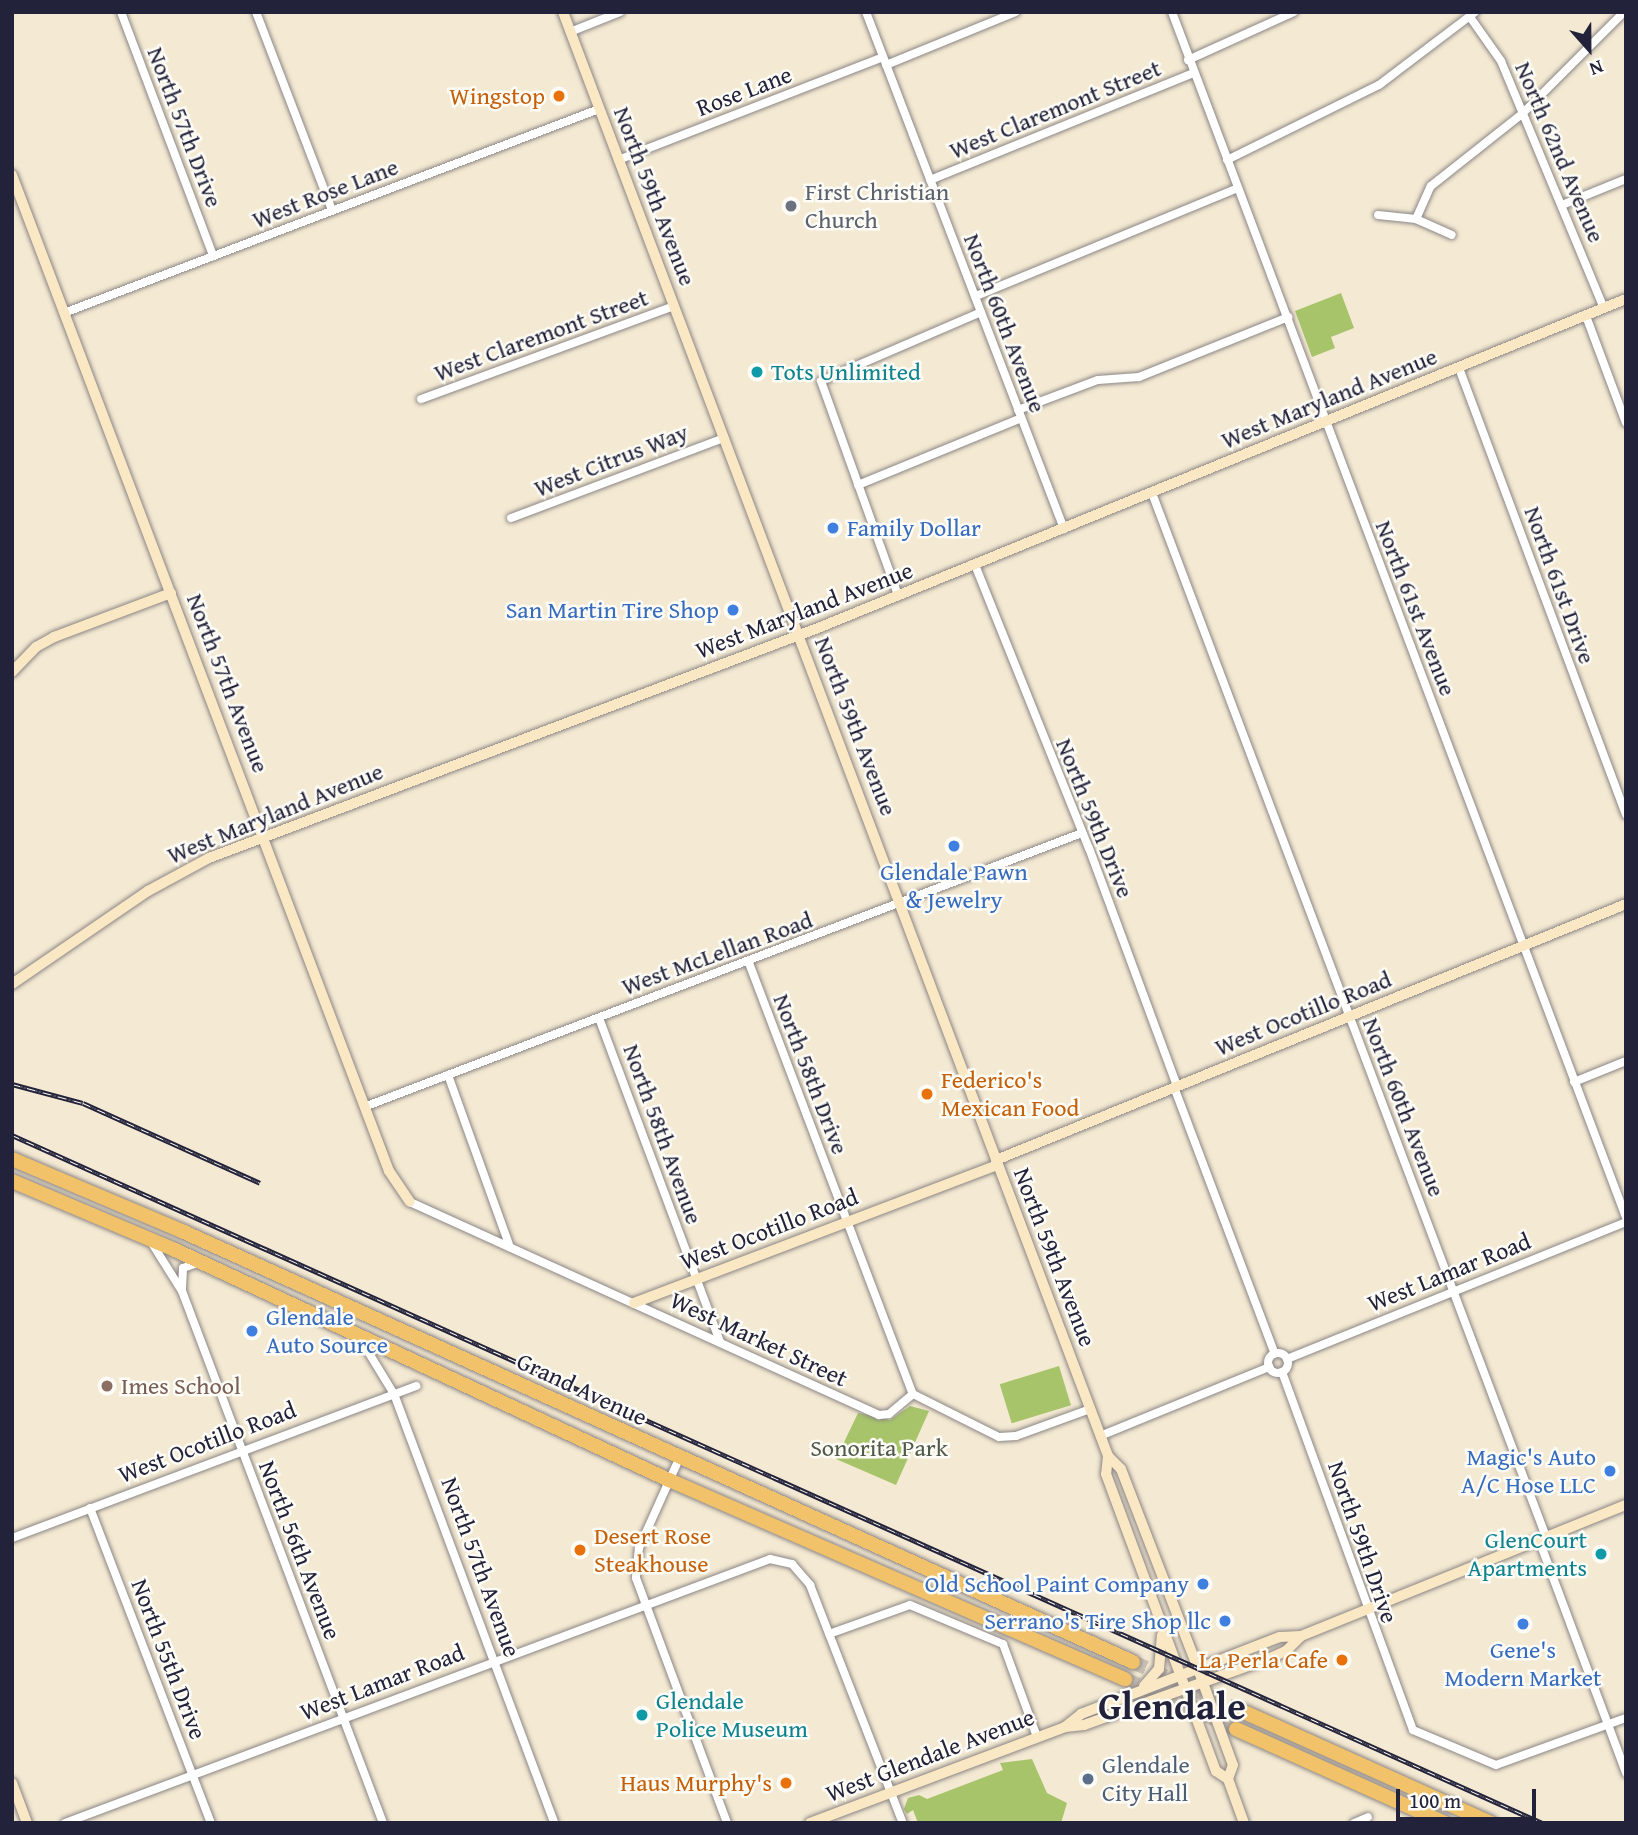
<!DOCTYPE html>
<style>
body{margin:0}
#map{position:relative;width:1638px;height:1835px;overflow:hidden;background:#f4e9d2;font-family:"Gentium Book Plus",serif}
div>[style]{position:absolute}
.green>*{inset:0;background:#a7c46b;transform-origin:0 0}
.highway-tunnel>*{height:14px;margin-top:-7px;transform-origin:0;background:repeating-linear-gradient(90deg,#cac1b4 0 14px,transparent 0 21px)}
.roads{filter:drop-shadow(0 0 2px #8b8686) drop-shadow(0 0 2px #8b8686)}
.street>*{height:8px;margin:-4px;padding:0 4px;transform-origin:4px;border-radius:4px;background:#fff}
.street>.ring{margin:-4px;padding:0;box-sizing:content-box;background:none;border:8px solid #fff;border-radius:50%}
.secondary>*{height:10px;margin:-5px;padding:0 5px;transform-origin:5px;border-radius:5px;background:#fae7c3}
.highway>*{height:14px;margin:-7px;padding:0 7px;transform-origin:7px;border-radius:7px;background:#f2c26a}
.rail>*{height:5px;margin-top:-2.5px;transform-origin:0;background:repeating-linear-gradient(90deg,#fdfcf7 0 8px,#22223b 0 16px);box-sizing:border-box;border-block:2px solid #22223b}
.dots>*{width:19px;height:19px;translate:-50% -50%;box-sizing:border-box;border:4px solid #fdfcf7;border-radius:50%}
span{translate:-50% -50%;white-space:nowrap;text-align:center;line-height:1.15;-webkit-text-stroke:5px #fdfcf7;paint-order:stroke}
.street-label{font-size:24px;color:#22223b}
.food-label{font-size:24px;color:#c56008}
.right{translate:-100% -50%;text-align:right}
.left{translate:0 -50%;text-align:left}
.worship-label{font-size:24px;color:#5b616d}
.culture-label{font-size:24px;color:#0d838f}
.shop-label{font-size:24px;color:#366cbe}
.education-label{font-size:24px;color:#785e54}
.park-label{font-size:24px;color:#515b4c}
.service-label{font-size:24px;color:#4e5e75}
.town-label{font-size:38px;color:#22223b;font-weight:700}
.frame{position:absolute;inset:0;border:14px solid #22223b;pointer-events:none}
.north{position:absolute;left:1554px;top:14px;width:70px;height:70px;-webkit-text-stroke:5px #fdfcf7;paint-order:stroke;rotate:159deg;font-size:19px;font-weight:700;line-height:28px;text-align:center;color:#22223b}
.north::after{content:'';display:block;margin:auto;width:24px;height:32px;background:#22223b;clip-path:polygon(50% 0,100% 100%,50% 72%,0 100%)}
.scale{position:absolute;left:1396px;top:1789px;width:140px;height:32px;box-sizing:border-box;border:4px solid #22223b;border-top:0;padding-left:9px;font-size:21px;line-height:24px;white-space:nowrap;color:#22223b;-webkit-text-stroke:5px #fdfcf7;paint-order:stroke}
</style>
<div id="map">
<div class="green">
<div style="clip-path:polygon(1341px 293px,1354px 328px,1331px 337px,1335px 348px,1312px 357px,1295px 311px)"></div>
<div style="left:1059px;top:1366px;width:41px;height:62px;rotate:73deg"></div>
<div style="clip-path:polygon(910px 1406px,929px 1411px,896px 1485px,836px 1459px,858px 1413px,890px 1420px)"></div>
<div style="clip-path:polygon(1032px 1759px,1047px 1793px,1067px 1803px,1061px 1823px,918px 1823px,913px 1810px,907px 1814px,904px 1809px,908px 1798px,919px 1795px,927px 1799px,1003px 1770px,1000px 1763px)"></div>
</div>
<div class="highway-tunnel">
<div style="left:1133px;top:1662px;width:122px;rotate:24.2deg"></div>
<div style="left:1125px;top:1679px;width:122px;rotate:24.2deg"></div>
</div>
<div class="roads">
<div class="street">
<div style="left:121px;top:12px;width:261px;rotate:69.3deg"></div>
<div style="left:256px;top:12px;width:212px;rotate:69deg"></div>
<div style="left:866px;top:12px;width:554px;rotate:69.04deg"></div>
<div style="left:1172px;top:12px;width:1288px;rotate:69.36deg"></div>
<div style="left:1470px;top:17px;width:54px;rotate:54.8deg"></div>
<div style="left:1501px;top:61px;width:268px;rotate:67.4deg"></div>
<div style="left:570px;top:32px;width:54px;rotate:-21.8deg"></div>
<div style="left:1188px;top:60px;width:116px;rotate:-24.4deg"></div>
<div style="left:886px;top:65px;width:140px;rotate:-22.2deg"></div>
<div style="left:618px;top:160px;width:284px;rotate:-21.2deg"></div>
<div style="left:1227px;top:160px;width:169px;rotate:-26.3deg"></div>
<div style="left:1379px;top:85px;width:121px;rotate:-37.2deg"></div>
<div style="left:930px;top:180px;width:285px;rotate:-22.1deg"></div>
<div style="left:1562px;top:205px;width:69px;rotate:-22.1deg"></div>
<div style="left:1378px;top:215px;width:38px;rotate:6deg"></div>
<div style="left:1416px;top:219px;width:39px;rotate:24deg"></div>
<div style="left:1416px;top:219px;width:36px;rotate:-66deg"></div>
<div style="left:1431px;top:186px;width:117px;rotate:-38.4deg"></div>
<div style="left:1523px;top:113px;width:143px;rotate:-45deg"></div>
<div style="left:976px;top:296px;width:283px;rotate:-22.4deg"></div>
<div style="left:64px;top:313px;width:573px;rotate:-20.87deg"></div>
<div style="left:1586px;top:316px;width:114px;rotate:69.5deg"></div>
<div style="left:1459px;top:368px;width:477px;rotate:69.5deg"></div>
<div style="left:421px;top:399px;width:270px;rotate:-20.2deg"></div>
<div style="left:1018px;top:410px;width:85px;rotate:-20.6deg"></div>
<div style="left:1098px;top:380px;width:41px;rotate:-4.2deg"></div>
<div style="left:1139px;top:377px;width:161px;rotate:-21.9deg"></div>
<div style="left:858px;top:485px;width:176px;rotate:-22.3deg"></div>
<div style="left:1152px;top:493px;width:1116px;rotate:69.32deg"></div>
<div style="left:511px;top:518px;width:228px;rotate:-20.6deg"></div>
<div style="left:975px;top:565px;width:305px;rotate:68.1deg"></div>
<div style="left:1089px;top:848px;width:254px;rotate:69.7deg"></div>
<div style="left:898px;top:595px;width:227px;rotate:-109.8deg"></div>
<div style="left:821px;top:381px;width:174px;rotate:-23.3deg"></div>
<div style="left:749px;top:963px;width:461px;rotate:69.2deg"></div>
<div style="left:913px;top:1394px;width:96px;rotate:26.6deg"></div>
<div style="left:999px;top:1437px;width:17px;rotate:-3deg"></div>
<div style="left:1016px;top:1436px;width:79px;rotate:-20deg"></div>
<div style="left:599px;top:1018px;width:346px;rotate:69.5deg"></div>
<div style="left:448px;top:1075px;width:183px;rotate:70.2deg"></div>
<div style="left:1574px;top:1082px;width:56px;rotate:-22deg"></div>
<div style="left:1174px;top:1087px;width:285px;rotate:69.3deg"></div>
<div style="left:364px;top:1107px;width:769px;rotate:-20.89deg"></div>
<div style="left:410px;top:1202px;width:515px;rotate:24.43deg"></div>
<div style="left:879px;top:1415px;width:10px;rotate:-6deg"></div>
<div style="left:889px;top:1414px;width:31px;rotate:-40deg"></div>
<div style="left:153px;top:1245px;width:54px;rotate:57.8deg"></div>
<div style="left:182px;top:1291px;width:569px;rotate:69.3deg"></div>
<div style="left:182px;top:1288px;width:20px;rotate:-87deg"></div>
<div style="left:183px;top:1268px;width:15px;rotate:-20deg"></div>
<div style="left:361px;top:1340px;width:63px;rotate:58.6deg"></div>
<div style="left:394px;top:1394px;width:458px;rotate:69.5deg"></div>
<div class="ring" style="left:1268px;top:1353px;width:12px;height:12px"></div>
<div style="left:1287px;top:1359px;width:366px;rotate:-22deg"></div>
<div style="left:1282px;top:1372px;width:381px;rotate:69.9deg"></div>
<div style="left:1413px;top:1730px;width:90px;rotate:22.9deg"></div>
<div style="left:1496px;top:1765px;width:138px;rotate:-19.9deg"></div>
<div style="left:1100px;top:1436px;width:183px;rotate:-22.2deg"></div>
<div style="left:679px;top:1459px;width:98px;rotate:114.2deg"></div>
<div style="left:639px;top:1548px;width:30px;rotate:96deg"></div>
<div style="left:636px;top:1578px;width:261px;rotate:69.6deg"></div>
<div style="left:90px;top:1508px;width:337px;rotate:69deg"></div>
<div style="left:12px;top:1538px;width:432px;rotate:-20.6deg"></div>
<div style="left:1539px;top:1540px;width:249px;rotate:69.5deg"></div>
<div style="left:829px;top:1634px;width:86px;rotate:-19.7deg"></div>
<div style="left:910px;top:1605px;width:101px;rotate:22.8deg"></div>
<div style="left:1003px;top:1644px;width:99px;rotate:69.9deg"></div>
<div style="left:65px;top:1823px;width:753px;rotate:-20.53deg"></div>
<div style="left:770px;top:1559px;width:23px;rotate:13deg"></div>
<div style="left:792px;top:1564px;width:28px;rotate:49deg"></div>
<div style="left:810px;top:1585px;width:256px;rotate:68.7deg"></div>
<div style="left:1354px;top:1823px;width:15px;rotate:-23deg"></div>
</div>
<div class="secondary">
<div style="left:563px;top:12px;width:1543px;rotate:69.32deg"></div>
<div style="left:1108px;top:1456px;width:18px;rotate:96deg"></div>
<div style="left:1106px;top:1474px;width:317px;rotate:69.7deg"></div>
<div style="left:1216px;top:1771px;width:14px;rotate:34deg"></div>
<div style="left:1228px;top:1779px;width:47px;rotate:70deg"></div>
<div style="left:12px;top:175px;width:1065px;rotate:69.27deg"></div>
<div style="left:389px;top:1171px;width:37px;rotate:56deg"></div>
<div style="left:12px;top:672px;width:35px;rotate:-46deg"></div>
<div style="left:36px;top:647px;width:21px;rotate:-29deg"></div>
<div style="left:54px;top:637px;width:125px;rotate:-20.6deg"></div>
<div style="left:12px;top:984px;width:165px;rotate:-34.4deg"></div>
<div style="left:148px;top:891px;width:69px;rotate:-28.4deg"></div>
<div style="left:209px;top:858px;width:651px;rotate:-20.69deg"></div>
<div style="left:818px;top:628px;width:872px;rotate:-22.16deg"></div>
<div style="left:996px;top:1160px;width:680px;rotate:-22.11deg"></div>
<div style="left:634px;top:1303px;width:389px;rotate:-20.8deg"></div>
<div style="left:1108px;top:1456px;width:18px;rotate:45deg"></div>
<div style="left:1121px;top:1469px;width:214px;rotate:68.9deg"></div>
<div style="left:1198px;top:1669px;width:102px;rotate:70deg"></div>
<div style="left:1233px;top:1765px;width:15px;rotate:110deg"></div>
<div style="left:1144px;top:1686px;width:23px;rotate:-49deg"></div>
<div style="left:1159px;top:1669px;width:34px;rotate:-85deg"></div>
<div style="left:1065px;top:1727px;width:21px;rotate:-39deg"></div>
<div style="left:1081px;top:1714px;width:213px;rotate:-21.2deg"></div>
<div style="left:1280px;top:1637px;width:21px;rotate:-3deg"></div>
<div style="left:1301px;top:1636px;width:350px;rotate:-22deg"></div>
<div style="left:12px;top:1783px;width:43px;rotate:69.4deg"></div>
<div style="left:810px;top:1823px;width:272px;rotate:-20.6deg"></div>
<div style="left:1065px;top:1727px;width:19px;rotate:-6deg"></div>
<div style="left:1084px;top:1725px;width:198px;rotate:-19.8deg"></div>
<div style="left:1270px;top:1658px;width:17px;rotate:-24deg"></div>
<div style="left:1286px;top:1651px;width:21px;rotate:-45deg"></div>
</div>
<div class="highway">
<div style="left:12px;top:1159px;width:187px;rotate:23deg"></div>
<div style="left:184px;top:1232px;width:1042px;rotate:24.38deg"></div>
<div style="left:12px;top:1181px;width:177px;rotate:22.9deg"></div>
<div style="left:175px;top:1250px;width:545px;rotate:24.97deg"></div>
<div style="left:669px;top:1480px;width:498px;rotate:23.6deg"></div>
<div style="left:1244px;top:1712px;width:271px;rotate:24.2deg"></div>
<div style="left:1236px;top:1729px;width:229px;rotate:24.2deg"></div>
</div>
</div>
<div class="rail">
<div style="left:12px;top:1084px;width:73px;rotate:15deg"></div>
<div style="left:83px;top:1103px;width:194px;rotate:24.3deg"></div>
<div style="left:12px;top:1135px;width:1678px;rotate:24.21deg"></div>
</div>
<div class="dots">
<div style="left:559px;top:96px;background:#e8710a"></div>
<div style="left:791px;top:206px;background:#6b7280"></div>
<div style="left:757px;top:372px;background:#0f9aa8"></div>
<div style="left:833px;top:528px;background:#3f7fe0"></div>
<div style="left:733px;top:610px;background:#3f7fe0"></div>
<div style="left:954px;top:846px;background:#3f7fe0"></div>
<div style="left:927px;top:1094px;background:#e8710a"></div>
<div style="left:252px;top:1331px;background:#3f7fe0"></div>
<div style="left:107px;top:1386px;background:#8d6e63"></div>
<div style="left:1610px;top:1471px;background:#3f7fe0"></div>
<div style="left:580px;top:1550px;background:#e8710a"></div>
<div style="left:1601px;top:1554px;background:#0f9aa8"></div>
<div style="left:1203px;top:1584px;background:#3f7fe0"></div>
<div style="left:1225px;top:1621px;background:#3f7fe0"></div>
<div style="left:1523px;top:1624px;background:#3f7fe0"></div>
<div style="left:1342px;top:1660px;background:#e8710a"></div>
<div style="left:642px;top:1715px;background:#0f9aa8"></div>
<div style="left:1088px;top:1779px;background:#5c6f8a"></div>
<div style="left:786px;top:1783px;background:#e8710a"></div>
</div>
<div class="street-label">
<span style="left:744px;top:91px;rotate:-21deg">Rose Lane</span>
<span style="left:1055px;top:109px;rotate:-22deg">West Claremont Street</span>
<span style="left:185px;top:127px;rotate:69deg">North 57th Drive</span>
<span style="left:1560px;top:152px;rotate:67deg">North 62nd Avenue</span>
<span style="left:325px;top:193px;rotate:-21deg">West Rose Lane</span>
<span style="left:655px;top:196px;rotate:69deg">North 59th Avenue</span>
<span style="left:1005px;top:323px;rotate:69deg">North 60th Avenue</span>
<span style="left:541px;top:335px;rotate:-20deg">West Claremont Street</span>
<span style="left:1329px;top:398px;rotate:-22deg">West Maryland Avenue</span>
<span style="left:611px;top:460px;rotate:-21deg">West Citrus Way</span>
<span style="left:1560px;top:585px;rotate:70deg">North 61st Drive</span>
<span style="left:1416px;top:608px;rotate:69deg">North 61st Avenue</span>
<span style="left:804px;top:610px;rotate:-21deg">West Maryland Avenue</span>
<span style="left:228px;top:683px;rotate:69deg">North 57th Avenue</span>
<span style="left:856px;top:726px;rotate:69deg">North 59th Avenue</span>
<span style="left:275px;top:813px;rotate:-22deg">West Maryland Avenue</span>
<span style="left:1095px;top:818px;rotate:68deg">North 59th Drive</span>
<span style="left:717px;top:953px;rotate:-20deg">West McLellan Road</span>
<span style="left:1303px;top:1013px;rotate:-22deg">West Ocotillo Road</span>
<span style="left:811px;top:1074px;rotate:69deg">North 58th Drive</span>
<span style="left:1404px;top:1107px;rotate:69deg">North 60th Avenue</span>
<span style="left:663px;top:1134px;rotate:70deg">North 58th Avenue</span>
<span style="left:769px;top:1229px;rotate:-21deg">West Ocotillo Road</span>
<span style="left:1055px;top:1257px;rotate:69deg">North 59th Avenue</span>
<span style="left:1449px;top:1272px;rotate:-22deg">West Lamar Road</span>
<span style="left:759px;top:1339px;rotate:25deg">West Market Street</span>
<span style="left:582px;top:1389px;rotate:25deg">Grand Avenue</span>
<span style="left:207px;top:1442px;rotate:-21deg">West Ocotillo Road</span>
<span style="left:1363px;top:1542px;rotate:71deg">North 59th Drive</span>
<span style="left:300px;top:1550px;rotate:69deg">North 56th Avenue</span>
<span style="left:481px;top:1567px;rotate:70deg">North 57th Avenue</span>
<span style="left:169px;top:1659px;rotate:69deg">North 55th Drive</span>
<span style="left:382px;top:1682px;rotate:-21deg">West Lamar Road</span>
<span style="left:930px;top:1755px;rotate:-21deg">West Glendale Avenue</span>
</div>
<div class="food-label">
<span class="right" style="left:545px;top:96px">Wingstop</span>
<span class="left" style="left:941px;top:1094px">Federico's<br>Mexican Food</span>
<span class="left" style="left:594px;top:1550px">Desert Rose<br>Steakhouse</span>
<span class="right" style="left:1328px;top:1660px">La Perla Cafe</span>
<span class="right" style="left:772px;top:1783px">Haus Murphy's</span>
</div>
<div class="worship-label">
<span class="left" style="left:805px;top:206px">First Christian<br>Church</span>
</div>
<div class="culture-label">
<span class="left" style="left:771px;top:372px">Tots Unlimited</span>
<span class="right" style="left:1587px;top:1554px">GlenCourt<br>Apartments</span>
<span class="left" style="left:656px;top:1715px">Glendale<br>Police Museum</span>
</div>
<div class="shop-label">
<span class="left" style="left:847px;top:528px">Family Dollar</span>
<span class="right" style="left:719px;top:610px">San Martin Tire Shop</span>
<span style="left:954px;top:886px">Glendale Pawn<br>&amp; Jewelry</span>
<span class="left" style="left:266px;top:1331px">Glendale<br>Auto Source</span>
<span class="right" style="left:1596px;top:1471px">Magic's Auto<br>A/C Hose LLC</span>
<span class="right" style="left:1189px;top:1584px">Old School Paint Company</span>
<span class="right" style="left:1211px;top:1621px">Serrano's Tire Shop llc</span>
<span style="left:1523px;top:1664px">Gene's<br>Modern Market</span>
</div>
<div class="education-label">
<span class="left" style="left:121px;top:1386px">Imes School</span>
</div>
<div class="park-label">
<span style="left:879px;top:1448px">Sonorita Park</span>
</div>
<div class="service-label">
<span class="left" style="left:1102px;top:1779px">Glendale<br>City Hall</span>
</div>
<div class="town-label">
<span style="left:1172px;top:1706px">Glendale</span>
</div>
<div class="frame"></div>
<div class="north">N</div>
<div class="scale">100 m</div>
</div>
